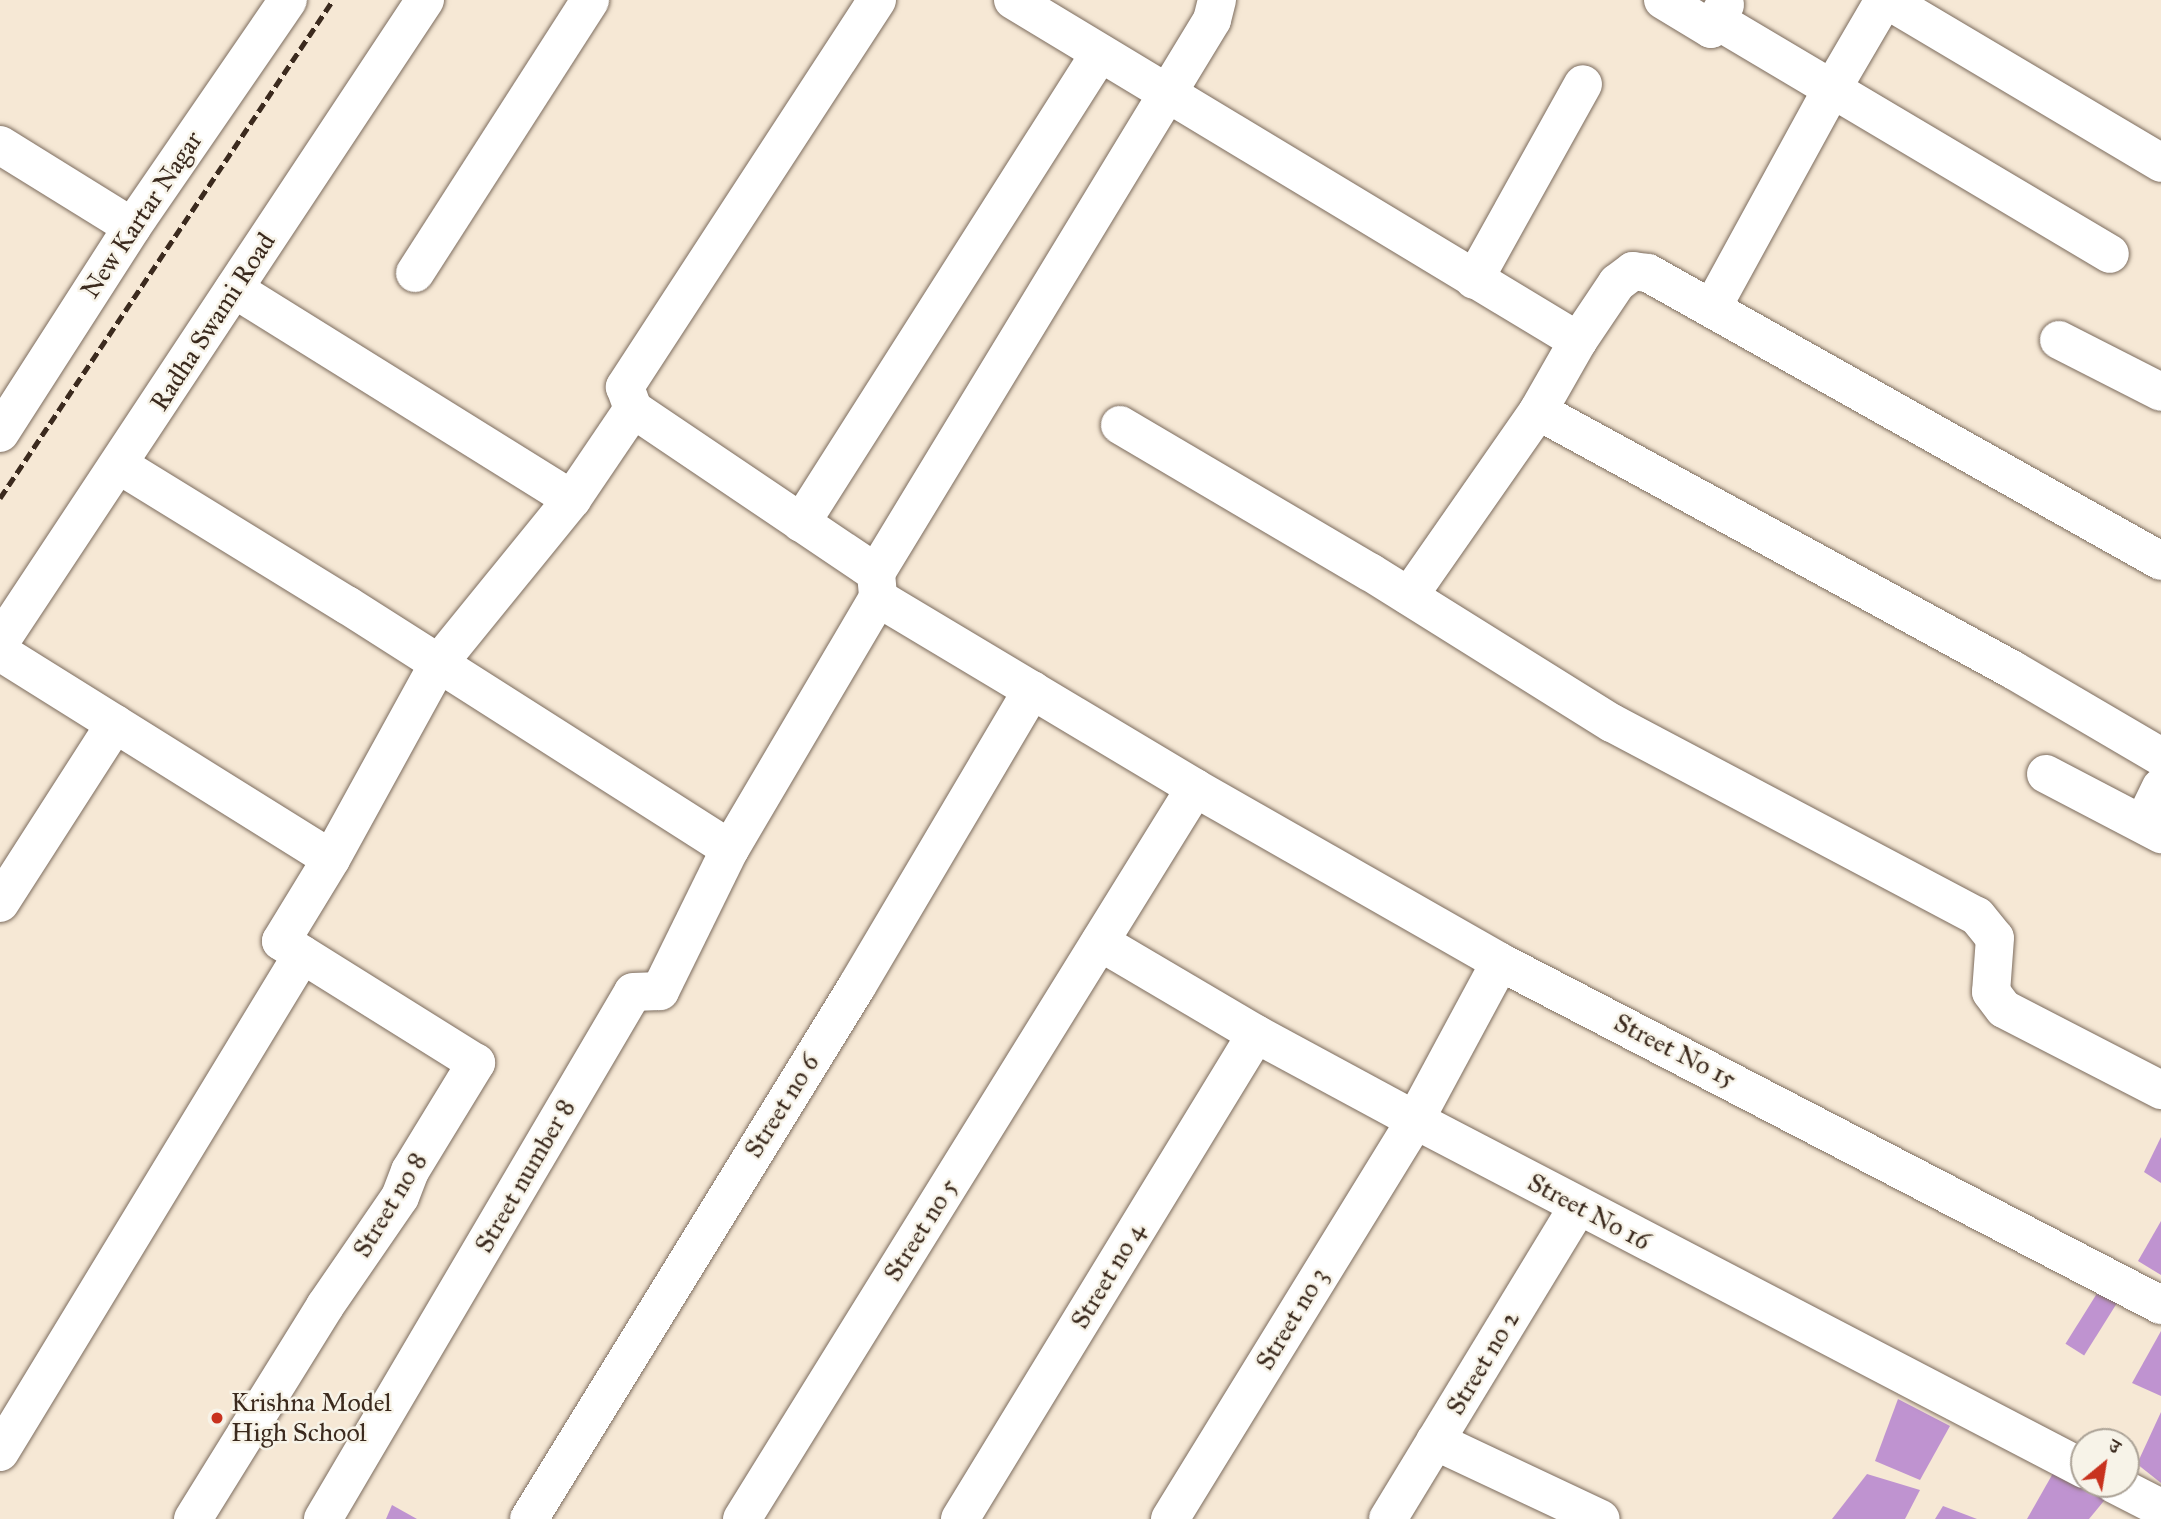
<!DOCTYPE html>
<meta charset="utf-8">
<style>
body{margin:0}
#map{position:relative;width:2161px;height:1519px;overflow:hidden;background:#f6e8d5;font-family:"IM FELL Great Primer","Noto Serif Devanagari",serif}
div>[style]{position:absolute}
.building>*{inset:0;background:#bf93d0;transform-origin:0 0}
.roads{filter:drop-shadow(0 0 2px #7c6c5e) drop-shadow(0 0 2px #7c6c5e)}
.minor>*{height:38px;margin:-19px;padding:0 19px;transform-origin:19px;border-radius:19px;background:#fff}
.rail>*{height:5px;margin-top:-2.5px;transform-origin:0;background:repeating-linear-gradient(90deg,#3b2a1e 0 10px,transparent 0 15px)}
.dots>*{width:19px;height:19px;translate:-50% -50%;box-sizing:border-box;border:4px solid #f7f3e8;border-radius:50%}
span{translate:-50% -50%;white-space:nowrap;text-align:center;line-height:1.15;-webkit-text-stroke:5px #f7f3e8;paint-order:stroke}
.street-label{font-size:26px;color:#3b2a1e}
.poi-label{font-size:26px;color:#3b2a1e}
.left{translate:0 -50%;text-align:left}
.north{position:absolute;left:2070px;top:1428px;width:70px;height:70px;box-sizing:border-box;background:#f7f3e8;border:2px solid #aca397;border-radius:50%;rotate:30deg;font-size:19px;font-weight:700;line-height:28px;text-align:center;color:#3b2a1e}
.north::after{content:'';display:block;margin:auto;width:24px;height:32px;background:#c8321e;clip-path:polygon(50% 0,100% 100%,50% 72%,0 100%)}
</style>
<div id="map">
<div class="building">
<div style="clip-path:polygon(2161px 1137px,2161px 1183px,2144px 1172px)"></div>
<div style="clip-path:polygon(2161px 1221px,2161px 1275px,2138px 1261px)"></div>
<div style="left:2101px;top:1287px;width:22px;height:67px;rotate:32deg"></div>
<div style="clip-path:polygon(2161px 1331px,2161px 1396px,2132px 1383px)"></div>
<div style="clip-path:polygon(1898px 1399px,1950px 1426px,1920px 1480px,1875px 1461px)"></div>
<div style="clip-path:polygon(2161px 1412px,2161px 1483px,2137px 1464px)"></div>
<div style="clip-path:polygon(2056px 1468px,2108px 1496px,2089px 1519px,2027px 1519px)"></div>
<div style="clip-path:polygon(1867px 1474px,1920px 1490px,1905px 1519px,1832px 1519px)"></div>
<div style="clip-path:polygon(392px 1505px,417px 1519px,386px 1519px)"></div>
<div style="clip-path:polygon(1943px 1506px,1977px 1519px,1935px 1519px)"></div>
</div>
<div class="roads">
<div class="minor">
<div style="left:877px;top:0;width:462px;rotate:123.1deg"></div>
<div style="left:625px;top:387px;width:23px;rotate:70deg"></div>
<div style="left:633px;top:409px;width:293px;rotate:34deg"></div>
<div style="left:876px;top:573px;width:25px;rotate:85deg"></div>
<div style="left:1013px;top:0;width:660px;rotate:31.11deg"></div>
<div style="left:1663px;top:0;width:56px;rotate:31.1deg"></div>
<div style="left:1711px;top:29px;width:28px;rotate:-60deg"></div>
<div style="left:1887px;top:0;width:319px;rotate:30.7deg"></div>
<div style="left:1716px;top:20px;width:458px;rotate:30.7deg"></div>
<div style="left:0;top:145px;width:155px;rotate:31.8deg"></div>
<div style="left:415px;top:273px;width:324px;rotate:-57.3deg"></div>
<div style="left:1474px;top:280px;width:224px;rotate:-60.9deg"></div>
<div style="left:234px;top:289px;width:398px;rotate:31.9deg"></div>
<div style="left:1712px;top:308px;width:250px;rotate:-61.3deg"></div>
<div style="left:1832px;top:89px;width:103px;rotate:-59.7deg"></div>
<div style="left:2059px;top:340px;width:114px;rotate:27deg"></div>
<div style="left:1538px;top:411px;width:541px;rotate:28.6deg"></div>
<div style="left:2013px;top:670px;width:172px;rotate:30.4deg"></div>
<div style="left:1120px;top:425px;width:290px;rotate:30.5deg"></div>
<div style="left:1370px;top:572px;width:285px;rotate:32deg"></div>
<div style="left:1612px;top:723px;width:413px;rotate:27.9deg"></div>
<div style="left:1977px;top:916px;width:28px;rotate:51deg"></div>
<div style="left:1995px;top:938px;width:54px;rotate:94.2deg"></div>
<div style="left:1991px;top:992px;width:21px;rotate:53deg"></div>
<div style="left:2004px;top:1009px;width:177px;rotate:27.3deg"></div>
<div style="left:0;top:433px;width:245px;rotate:-57.3deg"></div>
<div style="left:132px;top:227px;width:275px;rotate:-55.5deg"></div>
<div style="left:119px;top:465px;width:268px;rotate:31.6deg"></div>
<div style="left:347px;top:605px;width:454px;rotate:32.5deg"></div>
<div style="left:730px;top:849px;width:291px;rotate:-59.5deg"></div>
<div style="left:878px;top:598px;width:370px;rotate:30.9deg"></div>
<div style="left:1195px;top:788px;width:351px;rotate:29.7deg"></div>
<div style="left:1500px;top:962px;width:745px;rotate:27.43deg"></div>
<div style="left:801px;top:523px;width:557px;rotate:-57.54deg"></div>
<div style="left:876px;top:573px;width:647px;rotate:-58.72deg"></div>
<div style="left:1212px;top:20px;width:21px;rotate:-76deg"></div>
<div style="left:1409px;top:596px;width:226px;rotate:-55.1deg"></div>
<div style="left:1538px;top:411px;width:81px;rotate:-60.3deg"></div>
<div style="left:1578px;top:341px;width:70px;rotate:-56.1deg"></div>
<div style="left:1617px;top:283px;width:20px;rotate:-37deg"></div>
<div style="left:1633px;top:271px;width:15px;rotate:8deg"></div>
<div style="left:1648px;top:273px;width:588px;rotate:29.31deg"></div>
<div style="left:0;top:642px;width:770px;rotate:-56.5deg"></div>
<div style="left:0;top:652px;width:390px;rotate:32deg"></div>
<div style="left:2046px;top:774px;width:130px;rotate:27.6deg"></div>
<div style="left:2143px;top:824px;width:41px;rotate:-64.1deg"></div>
<div style="left:0;top:903px;width:213px;rotate:-57.3deg"></div>
<div style="left:1100px;top:942px;width:181px;rotate:30.5deg"></div>
<div style="left:1256px;top:1034px;width:181px;rotate:28.4deg"></div>
<div style="left:1415px;top:1120px;width:755px;rotate:27.55deg"></div>
<div style="left:1435px;top:1441px;width:183px;rotate:25.2deg"></div>
<div style="left:0;top:1452px;width:582px;rotate:-58.72deg"></div>
<div style="left:2114px;top:1484px;width:53px;rotate:27.1deg"></div>
<div style="left:193px;top:1519px;width:251px;rotate:-58.2deg"></div>
<div style="left:325px;top:1306px;width:132px;rotate:-55.5deg"></div>
<div style="left:400px;top:1197px;width:28px;rotate:-69deg"></div>
<div style="left:410px;top:1171px;width:127px;rotate:-58.6deg"></div>
<div style="left:476px;top:1063px;width:230px;rotate:-148deg"></div>
<div style="left:281px;top:941px;width:96px;rotate:-58.6deg"></div>
<div style="left:331px;top:859px;width:222px;rotate:-61.2deg"></div>
<div style="left:438px;top:664px;width:213px;rotate:-50.9deg"></div>
<div style="left:572px;top:499px;width:109px;rotate:-55.9deg"></div>
<div style="left:323px;top:1519px;width:611px;rotate:-59.53deg"></div>
<div style="left:633px;top:992px;width:27px;rotate:-2deg"></div>
<div style="left:660px;top:991px;width:158px;rotate:-63.8deg"></div>
<div style="left:529px;top:1519px;width:626px;rotate:-58.39deg"></div>
<div style="left:857px;top:986px;width:344px;rotate:-59.4deg"></div>
<div style="left:742px;top:1519px;width:860px;rotate:-58.21deg"></div>
<div style="left:960px;top:1519px;width:568px;rotate:-58.6deg"></div>
<div style="left:1170px;top:1519px;width:468px;rotate:-58.4deg"></div>
<div style="left:1415px;top:1120px;width:179px;rotate:-61.7deg"></div>
<div style="left:1388px;top:1519px;width:365px;rotate:-58.7deg"></div>
</div>
</div>
<div class="rail">
<div style="left:0;top:498px;width:599px;rotate:-56.23deg"></div>
</div>
<div class="dots">
<div style="left:217px;top:1418px;background:#c8321e"></div>
</div>
<div class="street-label">
<span style="left:142px;top:215px;rotate:-56deg">New Kartar Nagar</span>
<span style="left:213px;top:322px;rotate:-57deg">Radha Swami Road</span>
<span style="left:1675px;top:1051px;rotate:27deg">Street No 15</span>
<span style="left:782px;top:1106px;rotate:-58deg">Street no 6</span>
<span style="left:525px;top:1176px;rotate:-60deg">Street number 8</span>
<span style="left:390px;top:1205px;rotate:-59deg">Street no 8</span>
<span style="left:1589px;top:1212px;rotate:28deg">Street No 16</span>
<span style="left:921px;top:1230px;rotate:-58deg">Street no 5</span>
<span style="left:1108px;top:1276px;rotate:-59deg">Street no 4</span>
<span style="left:1292px;top:1319px;rotate:-59deg">Street no 3</span>
<span style="left:1483px;top:1363px;rotate:-59deg">Street no 2</span>
</div>
<div class="poi-label">
<span class="left" style="left:231px;top:1418px">Krishna Model<br>High School</span>
</div>
<div class="north">उ</div>
</div>
